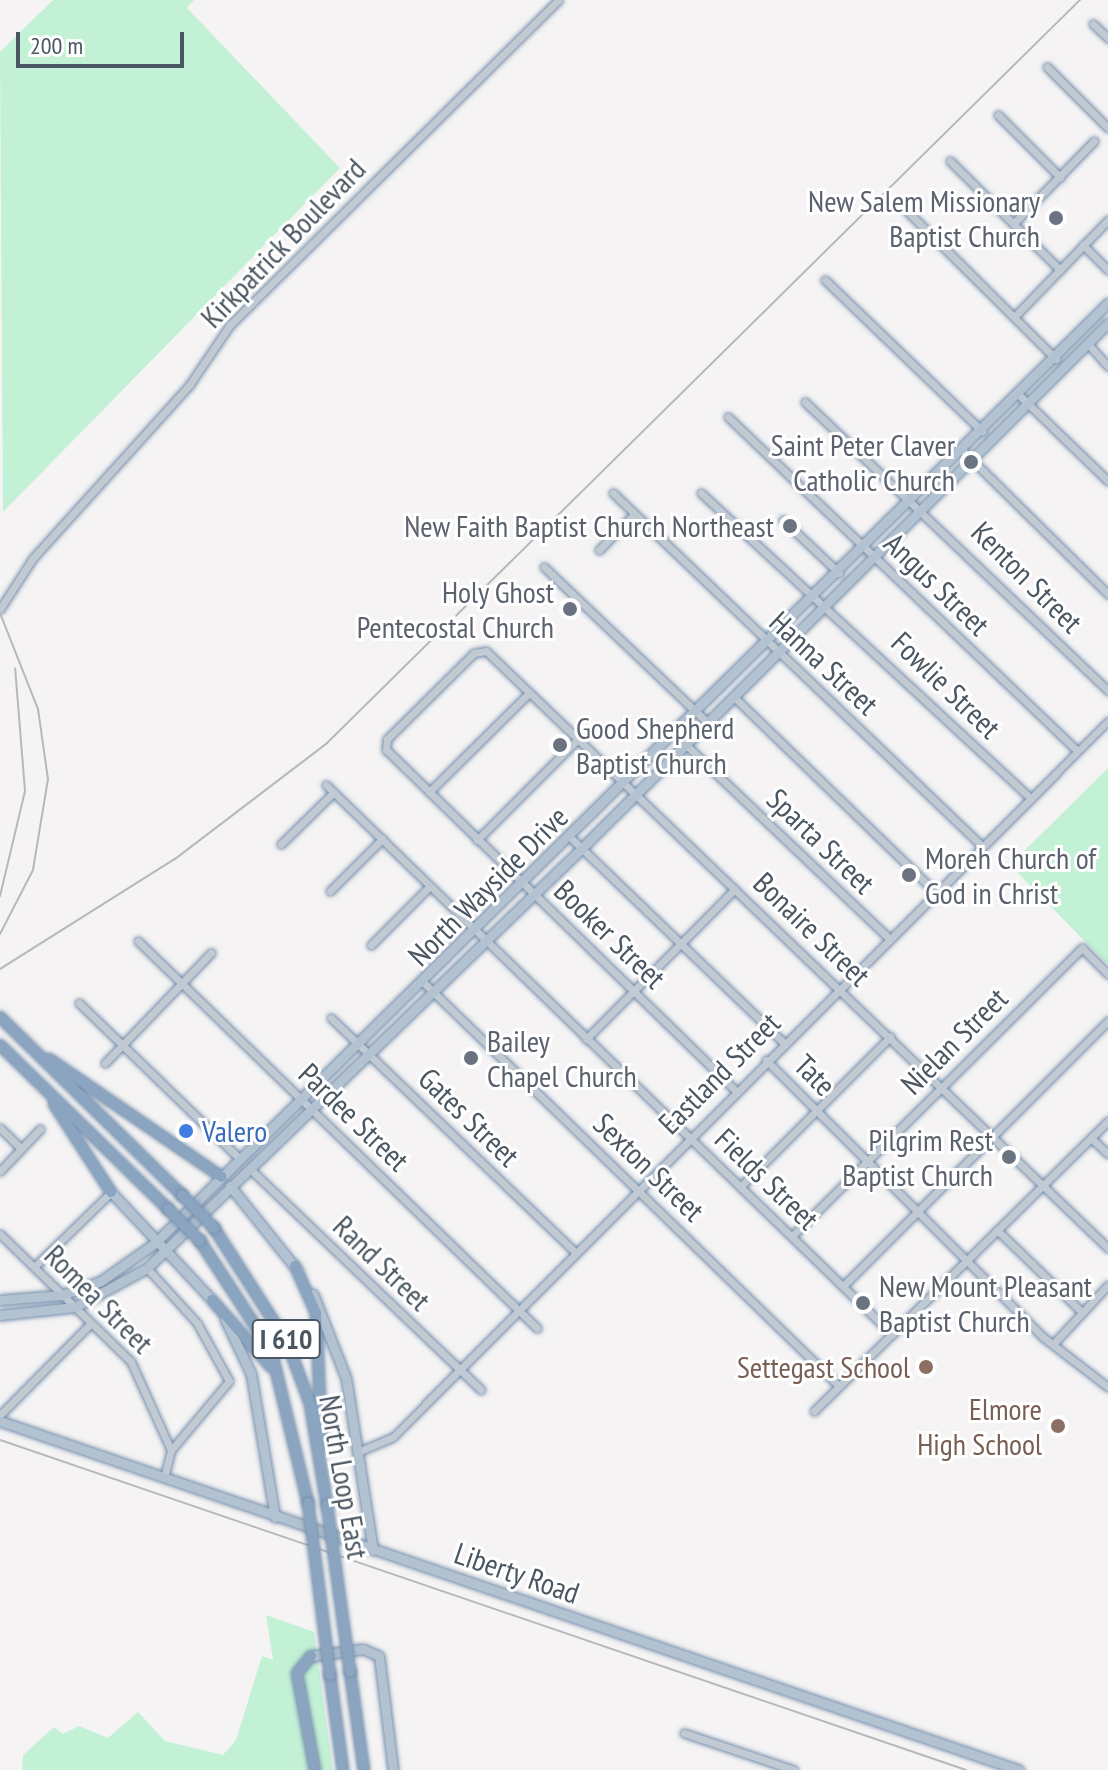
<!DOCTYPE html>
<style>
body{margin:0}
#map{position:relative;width:1108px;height:1770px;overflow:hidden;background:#f5f3f3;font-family:"PT Sans Narrow",sans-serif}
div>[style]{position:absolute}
.green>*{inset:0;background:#c3f1d5}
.roads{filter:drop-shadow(0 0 2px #7690ad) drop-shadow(0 0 2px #7690ad)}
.minor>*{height:7px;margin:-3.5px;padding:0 3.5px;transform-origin:3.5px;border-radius:3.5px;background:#c1cad2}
.major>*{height:9px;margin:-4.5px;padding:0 4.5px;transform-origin:4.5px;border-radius:4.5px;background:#b3c2d1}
.highway>*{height:10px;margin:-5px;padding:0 5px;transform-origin:5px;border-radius:5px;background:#8ba5c1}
.rail>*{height:2px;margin:-1px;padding:0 1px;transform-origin:1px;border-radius:1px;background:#b5b8bd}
.bridges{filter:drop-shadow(0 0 2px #7690ad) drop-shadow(0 0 2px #7690ad)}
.highway-bridge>*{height:10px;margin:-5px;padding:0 5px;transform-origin:5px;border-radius:5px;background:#8ba5c1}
.dots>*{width:22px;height:22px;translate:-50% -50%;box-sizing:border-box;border:4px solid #fff;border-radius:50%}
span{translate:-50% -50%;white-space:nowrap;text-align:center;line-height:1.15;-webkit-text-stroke:6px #fff;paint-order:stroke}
.shield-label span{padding:2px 6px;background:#fff;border:2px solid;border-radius:6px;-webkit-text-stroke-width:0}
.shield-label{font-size:28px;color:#4a5661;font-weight:700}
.worship-label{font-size:30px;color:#5b616d}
.right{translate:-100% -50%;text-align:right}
.left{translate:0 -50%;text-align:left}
.street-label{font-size:30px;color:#4a5661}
.shop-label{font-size:30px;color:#366cbe}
.education-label{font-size:30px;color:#785e54}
.scale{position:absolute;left:16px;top:32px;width:168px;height:36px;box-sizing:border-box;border:4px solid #4a5661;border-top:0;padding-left:10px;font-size:24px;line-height:28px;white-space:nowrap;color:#4a5661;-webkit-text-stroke:6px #fff;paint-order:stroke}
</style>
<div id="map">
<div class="green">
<div style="clip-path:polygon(53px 0,194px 0,187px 8px,340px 168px,3px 512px,0 52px)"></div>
<div style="clip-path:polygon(1108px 768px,1108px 965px,1010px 865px)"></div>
<div style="clip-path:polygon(266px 1615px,314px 1632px,333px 1770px,22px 1770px,23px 1755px,54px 1727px,63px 1734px,79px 1726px,108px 1738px,138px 1712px,165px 1741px,223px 1755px,236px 1740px,262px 1656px,273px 1660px)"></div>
</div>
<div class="roads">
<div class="minor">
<div style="left:1093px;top:24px;width:21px;rotate:43deg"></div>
<div style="left:1047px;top:67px;width:86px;rotate:45deg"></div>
<div style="left:998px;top:115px;width:88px;rotate:45deg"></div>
<div style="left:950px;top:161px;width:155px;rotate:44.7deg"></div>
<div style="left:906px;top:210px;width:211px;rotate:44.8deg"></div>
<div style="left:1013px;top:224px;width:116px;rotate:-45.7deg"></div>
<div style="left:1083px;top:245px;width:35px;rotate:45deg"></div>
<div style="left:825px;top:280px;width:218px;rotate:43.9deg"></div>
<div style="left:1015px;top:316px;width:134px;rotate:-45.9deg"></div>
<div style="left:1088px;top:344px;width:30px;rotate:48deg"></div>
<div style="left:1019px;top:395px;width:124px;rotate:44deg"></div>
<div style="left:805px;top:402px;width:419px;rotate:43.6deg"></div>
<div style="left:728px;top:417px;width:483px;rotate:43.7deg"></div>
<div style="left:963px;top:451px;width:204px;rotate:44.6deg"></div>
<div style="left:613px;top:493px;width:511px;rotate:43.73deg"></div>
<div style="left:701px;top:493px;width:450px;rotate:42.8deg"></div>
<div style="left:783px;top:520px;width:77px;rotate:43.4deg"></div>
<div style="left:599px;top:550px;width:50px;rotate:-45.8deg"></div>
<div style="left:544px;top:567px;width:226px;rotate:43.6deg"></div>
<div style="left:0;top:609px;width:61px;rotate:-57.1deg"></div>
<div style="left:33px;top:558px;width:234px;rotate:-47.9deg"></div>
<div style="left:190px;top:384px;width:71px;rotate:-55.9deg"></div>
<div style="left:230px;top:325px;width:462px;rotate:-44.7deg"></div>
<div style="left:734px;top:697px;width:280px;rotate:44.1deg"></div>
<div style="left:686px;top:745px;width:280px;rotate:43.6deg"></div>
<div style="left:326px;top:785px;width:789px;rotate:44.13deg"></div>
<div style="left:429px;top:792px;width:141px;rotate:-44.7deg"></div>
<div style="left:571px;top:838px;width:294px;rotate:43.9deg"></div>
<div style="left:477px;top:840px;width:141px;rotate:-45deg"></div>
<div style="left:281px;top:844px;width:74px;rotate:-44.5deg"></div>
<div style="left:330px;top:891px;width:74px;rotate:-45deg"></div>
<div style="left:138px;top:941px;width:556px;rotate:44.13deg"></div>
<div style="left:371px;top:945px;width:83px;rotate:-45deg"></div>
<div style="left:424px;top:983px;width:578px;rotate:44.16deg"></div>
<div style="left:79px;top:1003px;width:224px;rotate:44.1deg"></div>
<div style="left:331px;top:1018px;width:337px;rotate:43.8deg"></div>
<div style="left:586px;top:1039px;width:211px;rotate:-45.2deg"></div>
<div style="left:766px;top:1060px;width:392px;rotate:45deg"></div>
<div style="left:1043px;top:1337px;width:82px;rotate:37.6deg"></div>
<div style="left:105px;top:1063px;width:153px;rotate:-46.1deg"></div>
<div style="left:735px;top:1090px;width:487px;rotate:-135.7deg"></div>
<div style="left:386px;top:750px;width:11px;rotate:-85deg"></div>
<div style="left:387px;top:739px;width:122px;rotate:-44.7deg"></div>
<div style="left:474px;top:653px;width:12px;rotate:-9deg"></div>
<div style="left:486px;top:651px;width:862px;rotate:43.83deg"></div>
<div style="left:0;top:1128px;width:29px;rotate:44deg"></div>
<div style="left:1091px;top:1138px;width:23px;rotate:43deg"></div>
<div style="left:251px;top:1170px;width:318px;rotate:43.7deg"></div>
<div style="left:0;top:1171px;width:58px;rotate:-46.4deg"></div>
<div style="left:741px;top:1186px;width:211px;rotate:-45deg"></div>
<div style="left:997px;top:1230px;width:118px;rotate:44deg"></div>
<div style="left:0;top:1234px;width:183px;rotate:44.3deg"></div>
<div style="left:131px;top:1362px;width:97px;rotate:65.6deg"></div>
<div style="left:792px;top:1236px;width:409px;rotate:-44.8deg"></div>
<div style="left:1082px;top:948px;width:37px;rotate:45deg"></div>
<div style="left:34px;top:1267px;width:107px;rotate:-44.2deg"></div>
<div style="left:147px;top:1268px;width:74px;rotate:47.7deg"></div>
<div style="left:197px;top:1323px;width:66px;rotate:61.1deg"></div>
<div style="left:229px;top:1381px;width:90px;rotate:130deg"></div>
<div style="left:171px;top:1450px;width:29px;rotate:104deg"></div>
<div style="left:843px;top:1286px;width:375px;rotate:-45deg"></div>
<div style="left:1054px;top:1343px;width:79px;rotate:-47deg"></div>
<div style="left:814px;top:1411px;width:413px;rotate:-44.6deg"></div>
<div style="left:0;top:1415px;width:129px;rotate:-45.3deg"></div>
<div style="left:360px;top:1451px;width:36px;rotate:-23deg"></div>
<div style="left:393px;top:1437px;width:1012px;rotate:-45.04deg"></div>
<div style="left:684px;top:1733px;width:116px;rotate:18.6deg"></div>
</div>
<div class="major">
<div style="left:230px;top:1186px;width:109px;rotate:51.3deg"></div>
<div style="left:111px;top:1192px;width:152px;rotate:46.9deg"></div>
<div style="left:313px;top:1294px;width:90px;rotate:68.6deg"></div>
<div style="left:346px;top:1378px;width:174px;rotate:81.1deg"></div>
<div style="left:0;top:1300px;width:62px;rotate:-4.6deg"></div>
<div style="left:62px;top:1295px;width:41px;rotate:-19.7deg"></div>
<div style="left:101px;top:1281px;width:66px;rotate:-35.1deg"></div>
<div style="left:155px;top:1243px;width:1339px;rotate:-44.61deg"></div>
<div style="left:0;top:1315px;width:75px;rotate:-6.1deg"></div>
<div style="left:75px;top:1307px;width:82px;rotate:-28.4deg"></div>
<div style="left:147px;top:1268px;width:605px;rotate:-43.99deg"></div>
<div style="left:582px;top:848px;width:743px;rotate:-44.95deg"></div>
<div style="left:225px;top:1319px;width:61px;rotate:64.7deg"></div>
<div style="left:251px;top:1374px;width:145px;rotate:80.5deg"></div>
<div style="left:0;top:1421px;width:1077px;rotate:18.91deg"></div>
<div style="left:311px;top:1656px;width:52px;rotate:-7.7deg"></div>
<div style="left:363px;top:1649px;width:17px;rotate:24deg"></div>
<div style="left:379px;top:1656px;width:115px;rotate:83deg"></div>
</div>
<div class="highway">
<div style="left:0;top:1017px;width:255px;rotate:44.4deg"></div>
<div style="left:0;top:1045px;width:235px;rotate:44.3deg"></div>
<div style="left:49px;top:1059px;width:209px;rotate:34.3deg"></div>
<div style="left:54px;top:1104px;width:105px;rotate:57.1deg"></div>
<div style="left:214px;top:1228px;width:135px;rotate:57.4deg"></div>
<div style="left:287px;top:1342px;width:66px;rotate:69.6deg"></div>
<div style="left:310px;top:1404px;width:102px;rotate:80.4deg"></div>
<div style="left:200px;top:1241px;width:130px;rotate:56.9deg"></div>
<div style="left:271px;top:1350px;width:157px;rotate:76.4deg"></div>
<div style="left:295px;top:1266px;width:51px;rotate:65.9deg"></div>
<div style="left:316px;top:1313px;width:132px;rotate:87.4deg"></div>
<div style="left:212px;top:1300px;width:89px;rotate:48.6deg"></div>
<div style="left:311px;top:1656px;width:22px;rotate:129deg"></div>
<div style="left:297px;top:1673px;width:99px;rotate:79.5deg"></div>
<div style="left:350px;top:1671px;width:100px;rotate:82deg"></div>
<div style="left:330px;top:1675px;width:96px;rotate:82.2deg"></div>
</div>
</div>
<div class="rail">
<div style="left:0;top:613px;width:103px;rotate:68.4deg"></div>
<div style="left:38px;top:709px;width:71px;rotate:81.9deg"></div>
<div style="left:48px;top:779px;width:92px;rotate:99.4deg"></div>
<div style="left:33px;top:870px;width:72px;rotate:117.3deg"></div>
<div style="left:0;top:896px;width:108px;rotate:-76.6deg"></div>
<div style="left:25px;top:791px;width:123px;rotate:-94.6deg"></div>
<div style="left:0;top:969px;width:207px;rotate:-32.2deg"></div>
<div style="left:175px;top:859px;width:191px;rotate:-37.3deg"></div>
<div style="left:327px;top:743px;width:1058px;rotate:-44.62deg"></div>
<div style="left:0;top:1440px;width:1021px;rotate:18.86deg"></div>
</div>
<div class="bridges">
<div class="highway-bridge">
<div style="left:182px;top:1195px;width:46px;rotate:45.9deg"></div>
<div style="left:168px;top:1209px;width:45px;rotate:45deg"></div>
<div style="left:308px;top:1503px;width:173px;rotate:82.7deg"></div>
<div style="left:327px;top:1505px;width:168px;rotate:82.1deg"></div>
</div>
</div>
<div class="dots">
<div style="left:1056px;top:218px;background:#6b7280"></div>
<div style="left:971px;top:462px;background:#6b7280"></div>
<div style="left:790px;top:526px;background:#6b7280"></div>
<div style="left:570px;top:609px;background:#6b7280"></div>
<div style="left:560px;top:745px;background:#6b7280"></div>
<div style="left:909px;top:875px;background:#6b7280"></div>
<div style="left:471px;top:1058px;background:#6b7280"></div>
<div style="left:186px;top:1131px;background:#3f7fe0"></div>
<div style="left:1009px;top:1157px;background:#6b7280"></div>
<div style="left:863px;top:1303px;background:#6b7280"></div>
<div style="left:926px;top:1367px;background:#8d6e63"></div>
<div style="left:1058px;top:1426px;background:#8d6e63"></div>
</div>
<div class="shield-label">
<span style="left:286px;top:1339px">I 610</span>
</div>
<div class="worship-label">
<span class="right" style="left:1040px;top:218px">New Salem Missionary<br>Baptist Church</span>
<span class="right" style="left:955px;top:462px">Saint Peter Claver<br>Catholic Church</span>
<span class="right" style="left:774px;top:526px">New Faith Baptist Church Northeast</span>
<span class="right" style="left:554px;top:609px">Holy Ghost<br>Pentecostal Church</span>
<span class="left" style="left:576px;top:745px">Good Shepherd<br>Baptist Church</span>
<span class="left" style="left:925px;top:875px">Moreh Church of<br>God in Christ</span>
<span class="left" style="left:487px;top:1058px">Bailey<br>Chapel Church</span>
<span class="right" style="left:993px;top:1157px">Pilgrim Rest<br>Baptist Church</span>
<span class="left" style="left:879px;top:1303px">New Mount Pleasant<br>Baptist Church</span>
</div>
<div class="street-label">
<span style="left:283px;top:243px;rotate:-46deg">Kirkpatrick Boulevard</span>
<span style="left:1027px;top:577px;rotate:45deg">Kenton Street</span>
<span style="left:937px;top:584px;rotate:44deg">Angus Street</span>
<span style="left:824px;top:663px;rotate:43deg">Hanna Street</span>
<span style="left:946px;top:685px;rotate:44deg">Fowlie Street</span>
<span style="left:821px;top:841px;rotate:44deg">Sparta Street</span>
<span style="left:488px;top:886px;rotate:-45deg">North Wayside Drive</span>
<span style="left:812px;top:929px;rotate:44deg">Bonaire Street</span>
<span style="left:610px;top:934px;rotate:44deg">Booker Street</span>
<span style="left:954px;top:1041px;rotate:-45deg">Nielan Street</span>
<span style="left:719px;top:1073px;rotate:-45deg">Eastland Street</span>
<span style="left:815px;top:1075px;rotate:45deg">Tate</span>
<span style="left:354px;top:1117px;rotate:44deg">Pardee Street</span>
<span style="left:469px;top:1117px;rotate:44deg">Gates Street</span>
<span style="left:649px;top:1167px;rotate:44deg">Sexton Street</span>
<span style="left:767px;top:1179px;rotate:44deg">Fields Street</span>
<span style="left:382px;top:1263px;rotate:44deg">Rand Street</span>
<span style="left:99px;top:1299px;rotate:45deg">Romea Street</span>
<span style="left:344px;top:1477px;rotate:80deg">North Loop East</span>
<span style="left:517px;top:1573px;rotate:19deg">Liberty Road</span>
</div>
<div class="shop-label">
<span class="left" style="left:202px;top:1131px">Valero</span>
</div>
<div class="education-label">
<span class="right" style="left:910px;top:1367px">Settegast School</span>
<span class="right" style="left:1042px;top:1426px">Elmore<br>High School</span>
</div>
<div class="scale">200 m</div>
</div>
